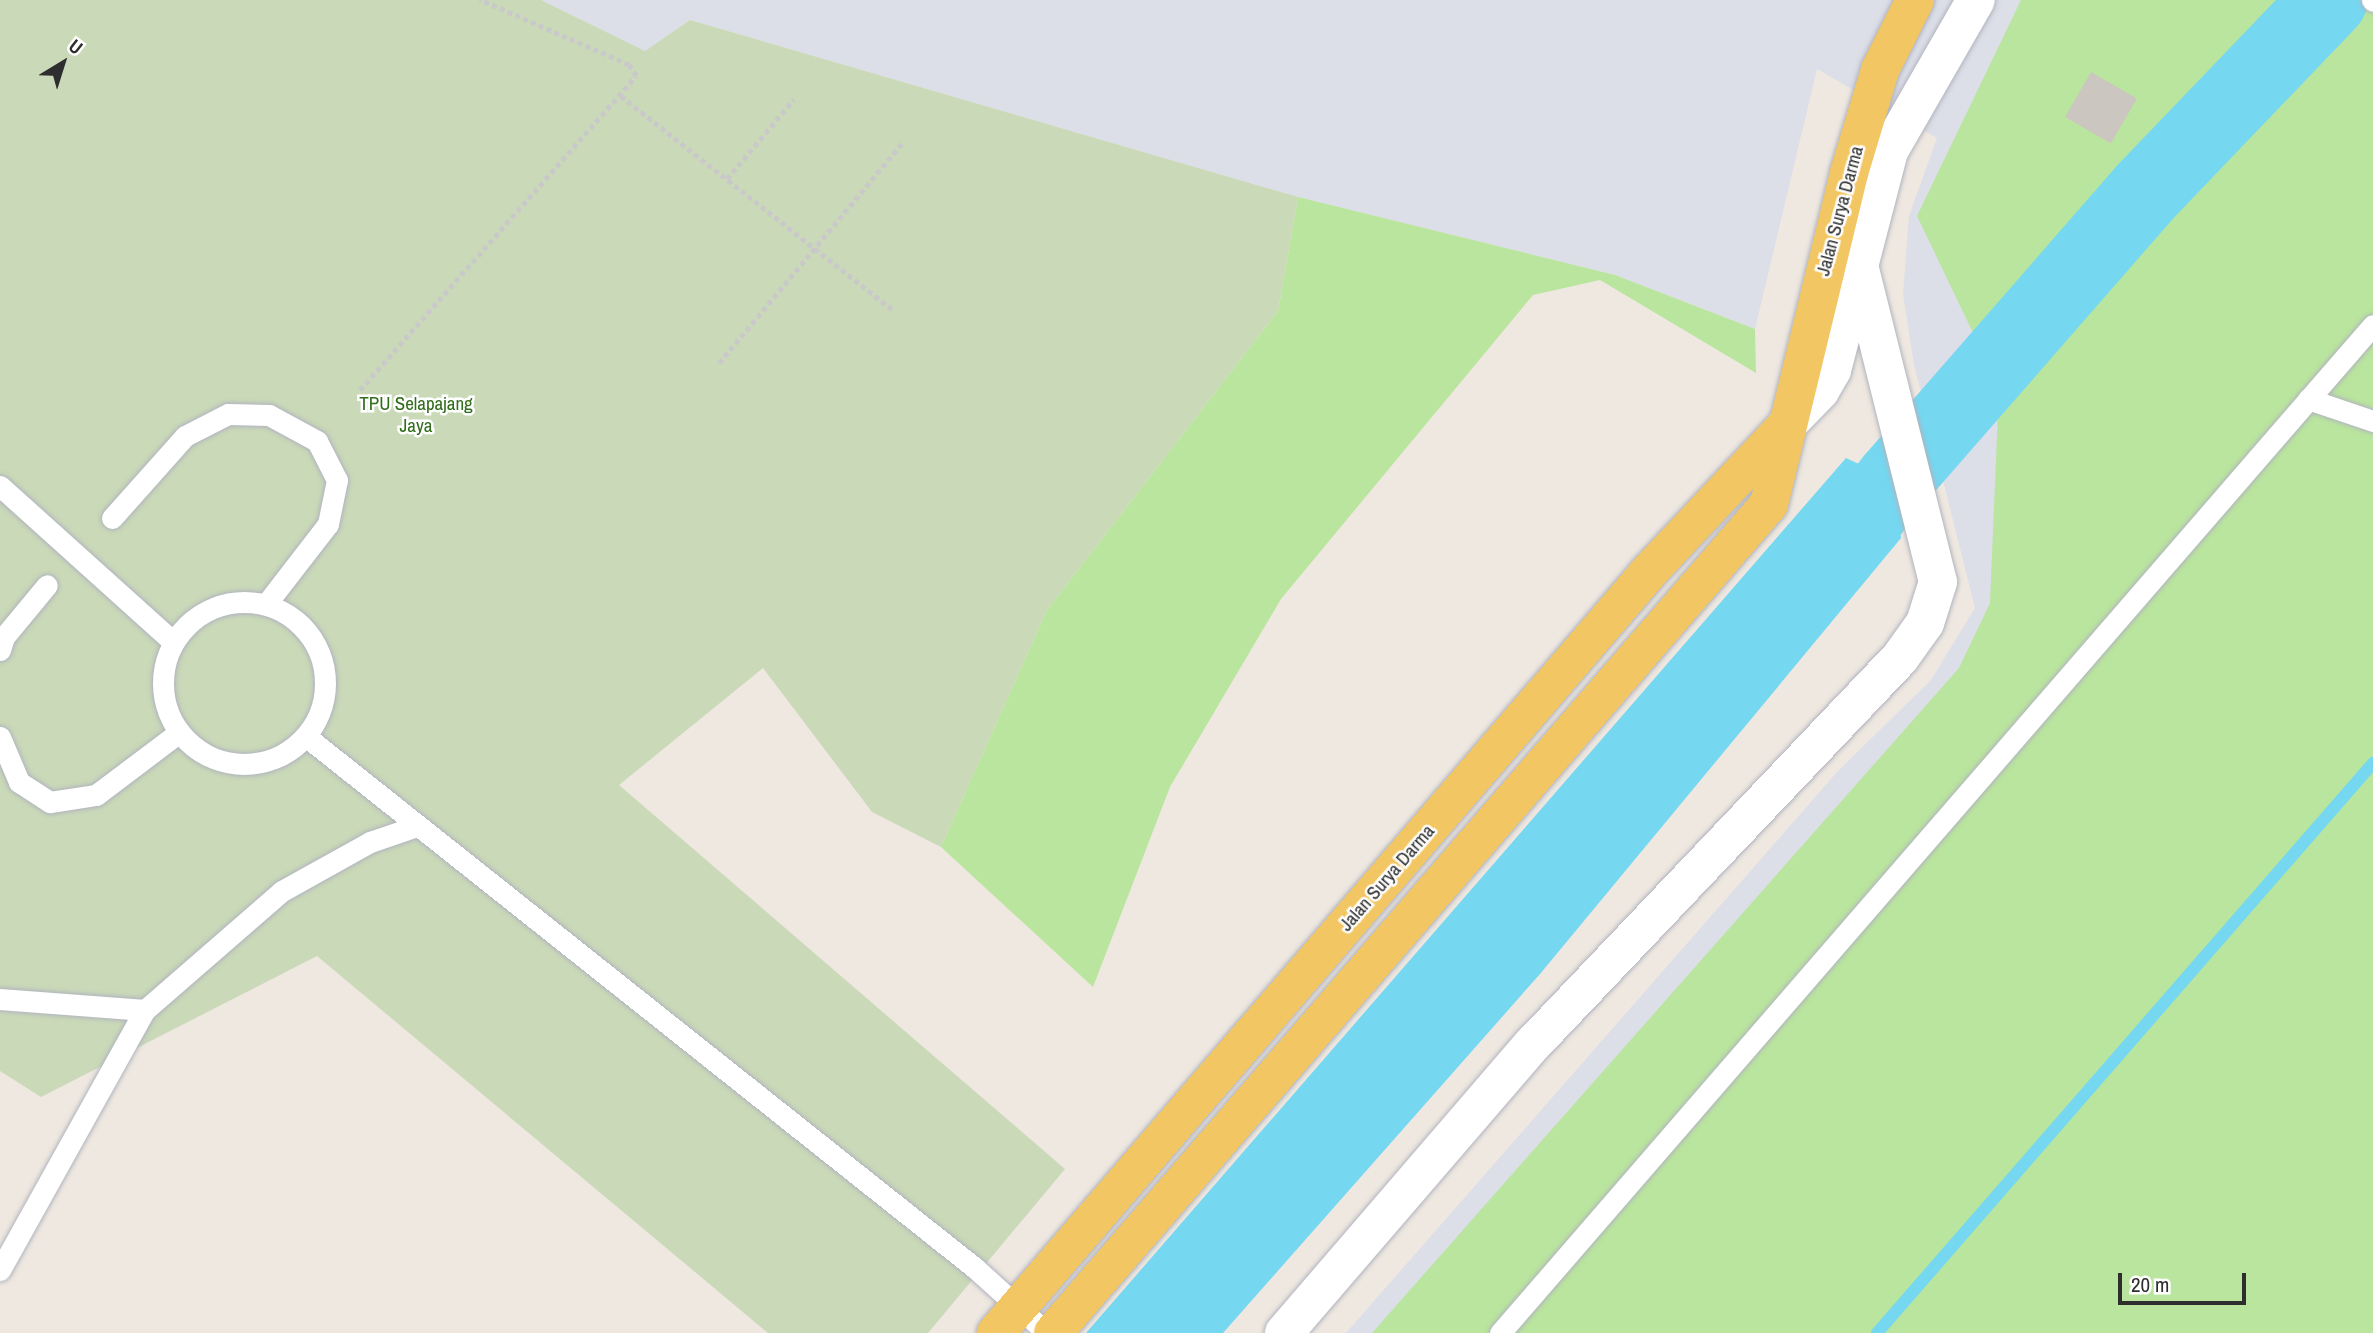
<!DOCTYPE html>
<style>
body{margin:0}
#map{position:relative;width:2373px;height:1333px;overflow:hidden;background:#efe8e1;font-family:"Archivo Narrow",sans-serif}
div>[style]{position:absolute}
.airport>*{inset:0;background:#dcdee8}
.green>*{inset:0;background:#bae59e}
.cemetery>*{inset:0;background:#cad9b8}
.water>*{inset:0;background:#75d7f0}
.stream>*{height:12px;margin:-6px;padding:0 6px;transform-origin:6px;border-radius:6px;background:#75d7f0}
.river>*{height:77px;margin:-38.5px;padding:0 38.5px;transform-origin:38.5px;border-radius:38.5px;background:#75d7f0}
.building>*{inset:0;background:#cbc6bf;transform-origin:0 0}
.path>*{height:4.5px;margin-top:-2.25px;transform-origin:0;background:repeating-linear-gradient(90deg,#c9c9c9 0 5px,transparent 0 8.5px)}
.roads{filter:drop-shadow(0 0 2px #b1b4be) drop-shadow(0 0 2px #b1b4be)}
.lane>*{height:21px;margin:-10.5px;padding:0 10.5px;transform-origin:10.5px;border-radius:10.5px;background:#fff}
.lane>.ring{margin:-10.5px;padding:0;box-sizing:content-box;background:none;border:21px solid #fff;border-radius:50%}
.street>*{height:38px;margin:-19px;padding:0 19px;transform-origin:19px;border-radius:19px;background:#fff}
.secondary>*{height:38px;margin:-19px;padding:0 19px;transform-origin:19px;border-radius:19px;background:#fff}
.primary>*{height:38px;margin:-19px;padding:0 19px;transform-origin:19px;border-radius:19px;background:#f2c763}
span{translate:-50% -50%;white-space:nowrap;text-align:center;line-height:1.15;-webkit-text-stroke:5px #fff;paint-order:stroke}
.street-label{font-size:19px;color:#2e2e2e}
.park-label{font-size:19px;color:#316d1b}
.north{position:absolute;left:28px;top:28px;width:70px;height:70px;-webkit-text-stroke:5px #fff;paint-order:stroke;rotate:38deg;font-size:19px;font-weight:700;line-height:28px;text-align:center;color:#2e2e2e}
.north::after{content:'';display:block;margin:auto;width:24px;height:32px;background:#2e2e2e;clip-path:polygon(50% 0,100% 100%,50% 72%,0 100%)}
.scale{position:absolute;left:2118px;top:1273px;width:128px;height:32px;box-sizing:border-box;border:4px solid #2e2e2e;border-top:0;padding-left:9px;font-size:21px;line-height:24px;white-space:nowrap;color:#2e2e2e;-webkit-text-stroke:5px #fff;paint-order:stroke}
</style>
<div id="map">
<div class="airport">
<div style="clip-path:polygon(541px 0,2373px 0,2373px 1333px,1346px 1333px,1838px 771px,1931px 680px,1975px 608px,1914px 365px,1903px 294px,1909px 216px,1937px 138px,1817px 69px,1755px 329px,1615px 275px,1298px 197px,690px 20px,645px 51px)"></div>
</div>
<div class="green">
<div style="clip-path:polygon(2021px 0,2373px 0,2373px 1333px,1372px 1333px,1959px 668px,1990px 603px,1999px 387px,1917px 216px)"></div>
<div style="clip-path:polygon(1298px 197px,1615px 275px,1755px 329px,1756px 373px,1600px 280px,1533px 295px,1281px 599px,1170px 787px,1093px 987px,941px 847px,1047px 610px,1278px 311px)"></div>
</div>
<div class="cemetery">
<div style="clip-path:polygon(0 0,541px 0,645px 51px,690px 20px,1298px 197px,1278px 311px,1047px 610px,941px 847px,872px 812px,763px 668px,619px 785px,1065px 1169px,928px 1333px,768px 1333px,317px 956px,41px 1097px,0 1071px)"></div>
</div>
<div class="water">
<div style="clip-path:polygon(1846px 458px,1893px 480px,1901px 538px,1540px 974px,1223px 1333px,1086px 1333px)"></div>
</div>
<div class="stream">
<div style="left:1877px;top:1333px;width:756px;rotate:-48.97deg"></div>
</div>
<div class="river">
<div style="left:1858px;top:526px;width:58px;rotate:-52.7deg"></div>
<div style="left:1893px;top:480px;width:386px;rotate:-48.9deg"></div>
<div style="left:2147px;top:189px;width:262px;rotate:-46.2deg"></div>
</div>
<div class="building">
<div style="left:2091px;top:72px;width:53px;height:52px;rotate:30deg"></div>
</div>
<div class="path">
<div style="left:621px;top:96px;width:347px;rotate:38.2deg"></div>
<div style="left:727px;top:179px;width:104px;rotate:-50.1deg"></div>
<div style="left:719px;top:363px;width:286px;rotate:-50.2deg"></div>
<div style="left:360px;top:390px;width:418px;rotate:-48.7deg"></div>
<div style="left:636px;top:76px;width:13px;rotate:-122deg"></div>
<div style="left:629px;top:65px;width:163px;rotate:-156.4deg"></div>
</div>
<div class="roads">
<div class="lane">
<div style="left:2372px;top:0;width:1px;rotate:45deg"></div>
<div style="left:2308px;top:399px;width:69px;rotate:18.7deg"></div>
<div style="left:0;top:486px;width:230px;rotate:42deg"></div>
<div style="left:112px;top:518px;width:110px;rotate:-48.3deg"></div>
<div style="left:185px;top:436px;width:48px;rotate:-27.1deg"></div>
<div style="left:228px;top:414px;width:41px;rotate:1.4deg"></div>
<div style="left:269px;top:415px;width:55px;rotate:28.4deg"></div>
<div style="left:317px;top:441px;width:44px;rotate:62.9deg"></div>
<div style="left:337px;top:480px;width:45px;rotate:101.6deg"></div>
<div style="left:328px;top:524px;width:100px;rotate:127.7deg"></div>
<div class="ring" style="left:163px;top:602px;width:141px;height:141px"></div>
<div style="left:0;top:650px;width:14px;rotate:-73deg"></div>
<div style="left:4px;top:637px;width:67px;rotate:-50.4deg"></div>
<div style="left:0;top:737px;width:49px;rotate:67.1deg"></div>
<div style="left:19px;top:782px;width:37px;rotate:33deg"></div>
<div style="left:50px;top:802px;width:47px;rotate:-8.7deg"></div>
<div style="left:96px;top:795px;width:101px;rotate:-37deg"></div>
<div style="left:308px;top:738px;width:852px;rotate:38.47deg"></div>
<div style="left:975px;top:1268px;width:97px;rotate:42.1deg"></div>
<div style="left:0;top:999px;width:145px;rotate:4.3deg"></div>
<div style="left:145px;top:1010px;width:181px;rotate:-41deg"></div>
<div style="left:282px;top:891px;width:101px;rotate:-29.1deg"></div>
<div style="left:370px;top:842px;width:50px;rotate:-18.8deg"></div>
<div style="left:0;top:1270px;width:298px;rotate:-60.9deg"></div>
<div style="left:1500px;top:1333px;width:1333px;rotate:-49.11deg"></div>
</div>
<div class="street">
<div style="left:1284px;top:1333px;width:381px;rotate:-49.3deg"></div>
<div style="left:1533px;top:1044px;width:533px;rotate:-46.45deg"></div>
<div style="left:1900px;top:658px;width:43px;rotate:-54.5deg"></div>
<div style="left:1925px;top:623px;width:43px;rotate:-72.4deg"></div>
<div style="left:1938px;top:582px;width:331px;rotate:-104deg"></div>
</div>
<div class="secondary">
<div style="left:1784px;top:428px;width:52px;rotate:-45.8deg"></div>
<div style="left:1820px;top:391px;width:24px;rotate:-60deg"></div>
<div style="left:1832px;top:370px;width:226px;rotate:-75.4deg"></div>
<div style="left:1889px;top:151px;width:174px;rotate:-60.1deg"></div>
</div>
<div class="primary">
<div style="left:996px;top:1333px;width:1001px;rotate:-49.37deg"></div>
<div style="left:1648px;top:573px;width:199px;rotate:-46.8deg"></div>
<div style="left:1053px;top:1333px;width:1095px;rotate:-49.18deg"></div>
<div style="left:1769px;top:504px;width:341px;rotate:-76.4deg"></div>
<div style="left:1849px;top:173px;width:108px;rotate:-73.2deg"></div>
<div style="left:1880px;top:70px;width:78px;rotate:-63.4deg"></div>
</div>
</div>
<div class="street-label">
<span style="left:1840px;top:211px;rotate:-75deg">Jalan Surya Darma</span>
<span style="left:1387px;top:878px;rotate:-49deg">Jalan Surya Darma</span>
</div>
<div class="park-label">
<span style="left:416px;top:415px">TPU Selapajang<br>Jaya</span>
</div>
<div class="north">U</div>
<div class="scale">20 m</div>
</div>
